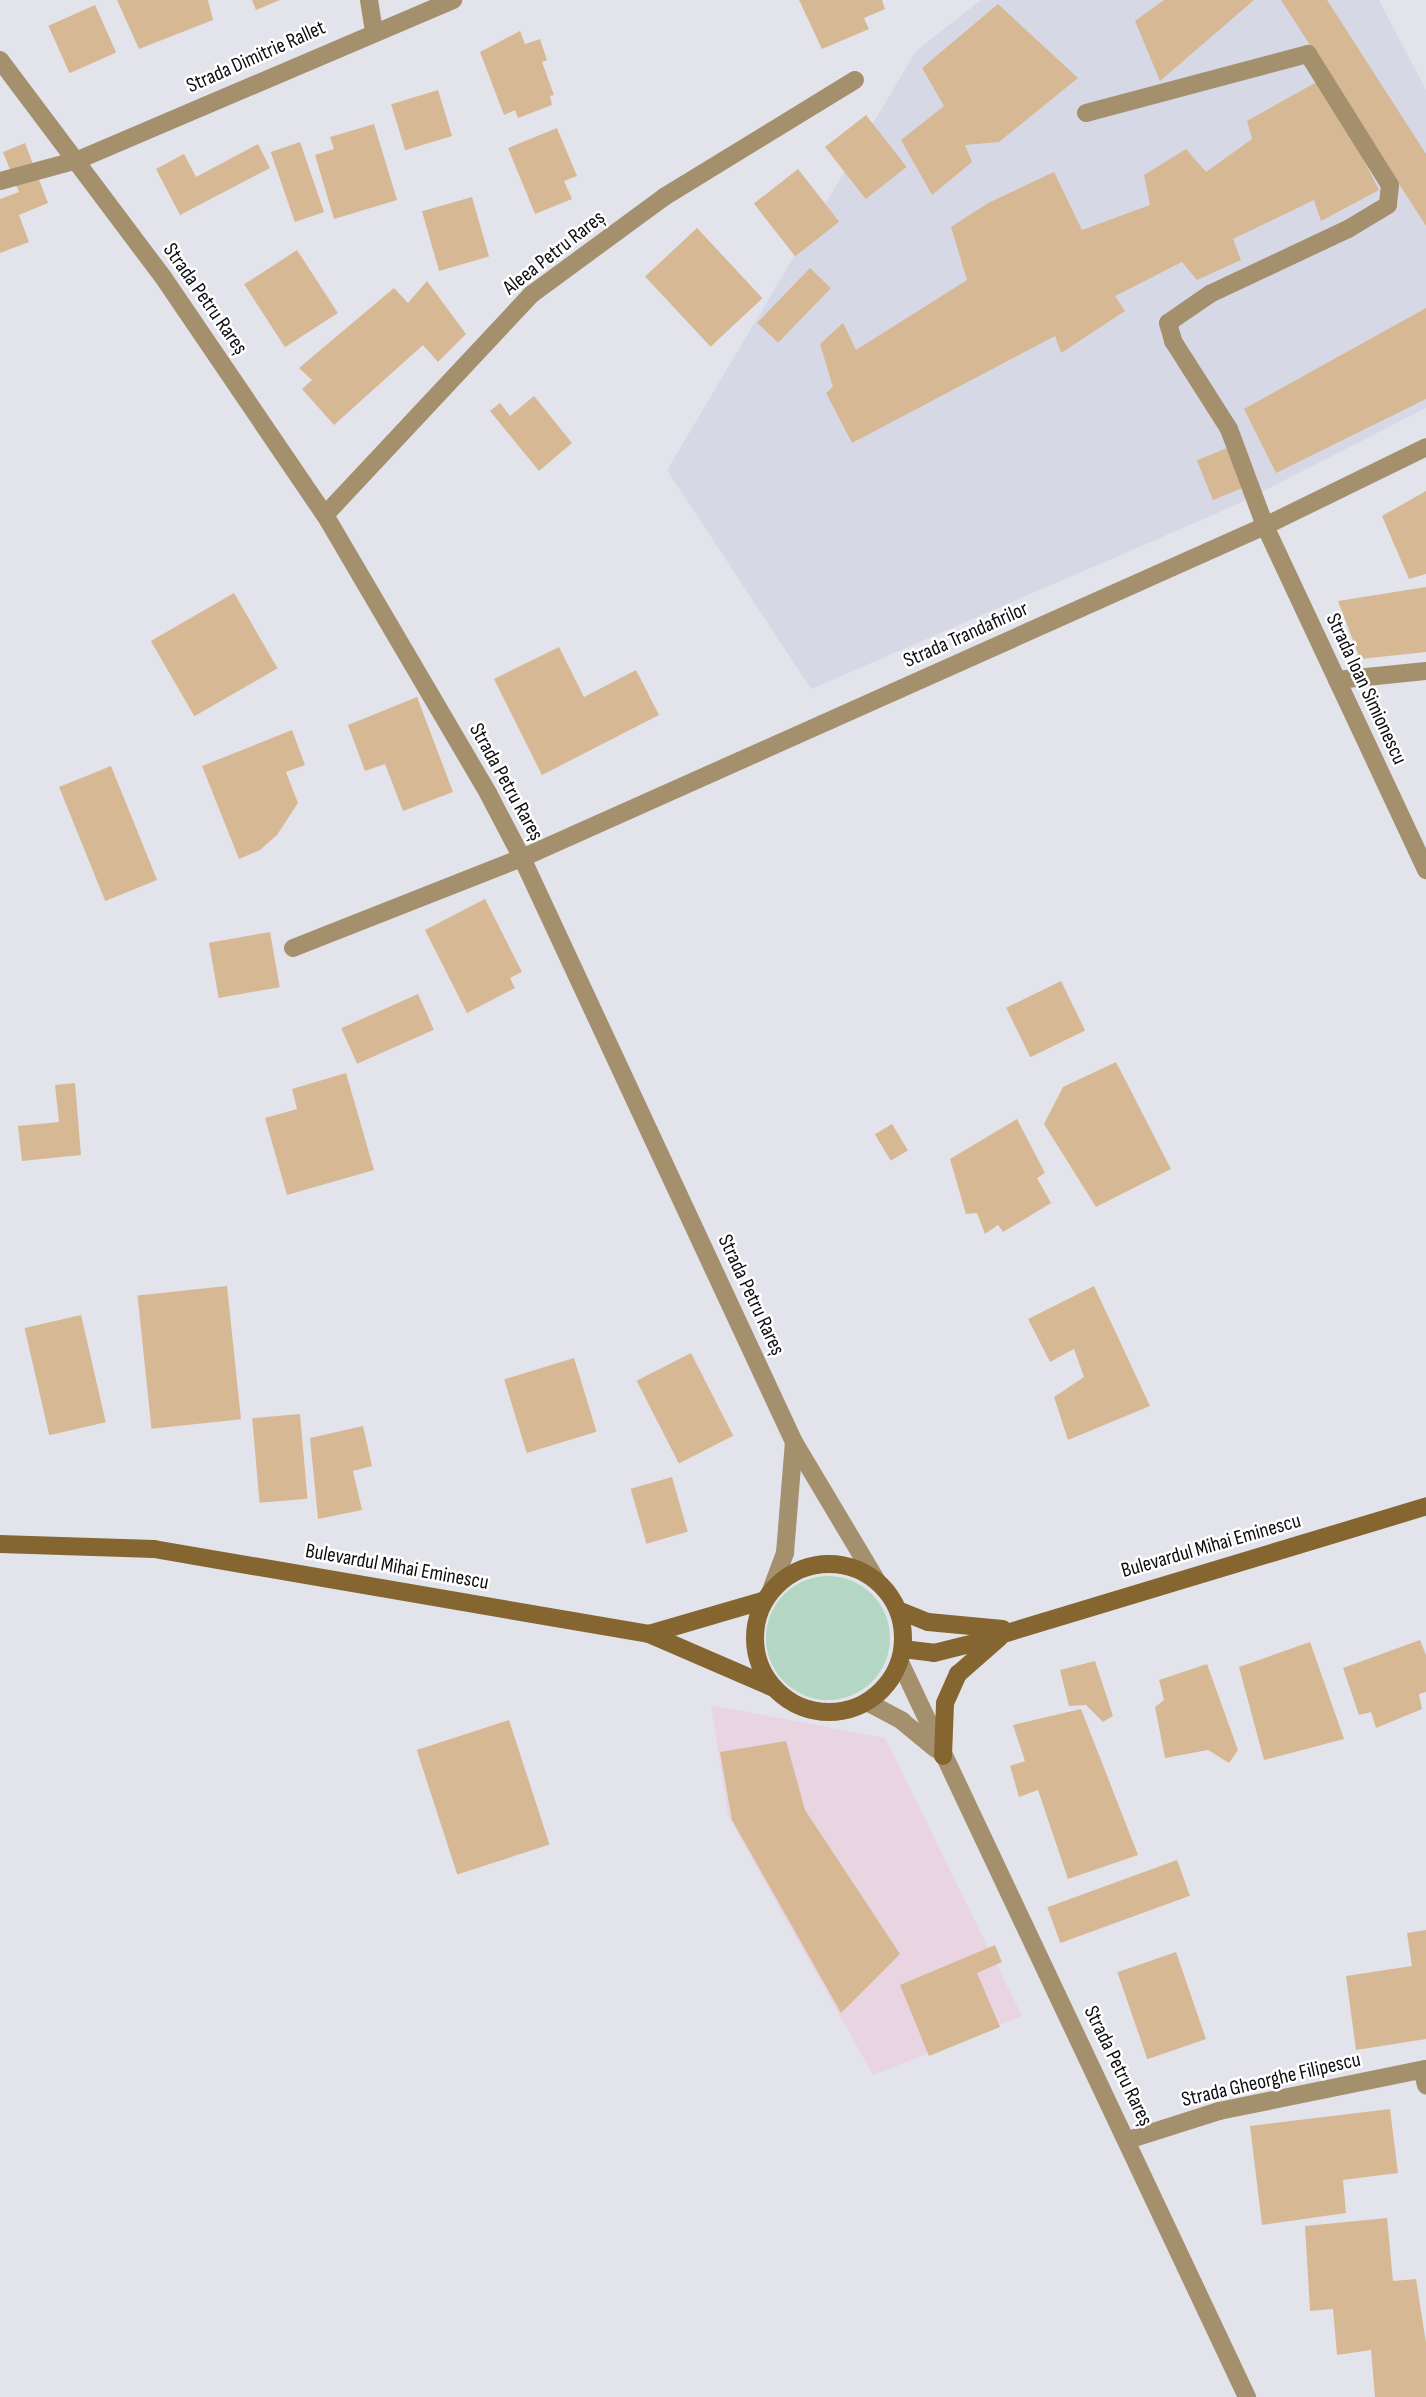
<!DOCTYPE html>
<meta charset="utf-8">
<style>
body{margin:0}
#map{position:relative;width:1426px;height:2397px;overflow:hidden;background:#e3e4eb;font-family:"Sofia Sans Condensed",sans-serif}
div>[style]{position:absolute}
.commercial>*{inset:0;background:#e9d4e2}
.built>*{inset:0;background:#d6d8e6}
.green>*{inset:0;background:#b4d7c4}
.round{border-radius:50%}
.building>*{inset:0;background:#d7b894;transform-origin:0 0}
.service>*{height:18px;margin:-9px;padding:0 9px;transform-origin:9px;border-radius:9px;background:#a5906e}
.minor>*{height:18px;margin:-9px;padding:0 9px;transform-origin:9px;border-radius:9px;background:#a5906e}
.tertiary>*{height:18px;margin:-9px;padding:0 9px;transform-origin:9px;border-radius:9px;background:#a5906e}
.secondary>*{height:18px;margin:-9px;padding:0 9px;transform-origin:9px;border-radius:9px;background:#856631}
.secondary>.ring{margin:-9px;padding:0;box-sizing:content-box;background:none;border:18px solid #856631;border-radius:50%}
span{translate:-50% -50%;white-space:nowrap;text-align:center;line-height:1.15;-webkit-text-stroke:5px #fff;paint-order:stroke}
.street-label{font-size:21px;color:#0e0e10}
</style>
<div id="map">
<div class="commercial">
<div style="clip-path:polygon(711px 1705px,885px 1738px,1022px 2016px,873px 2075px,728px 1816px)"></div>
</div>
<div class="built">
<div style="clip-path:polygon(981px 0,1379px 0,1426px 90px,1426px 408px,1236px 505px,811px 689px,667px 470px,916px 51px)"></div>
</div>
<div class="green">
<div class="round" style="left:766px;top:1576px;width:124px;height:124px"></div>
</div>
<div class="building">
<div style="clip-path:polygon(117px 0,208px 0,213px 20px,139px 49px)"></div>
<div style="clip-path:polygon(252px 0,280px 0,256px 10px)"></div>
<div style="clip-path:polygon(799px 0,882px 0,885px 9px,864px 18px,869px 29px,822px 49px)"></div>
<div style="clip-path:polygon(1164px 0,1254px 0,1160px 81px,1135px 21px)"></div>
<div style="clip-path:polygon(1281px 0,1327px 0,1426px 154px,1426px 226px)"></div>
<div style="clip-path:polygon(998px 4px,1078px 78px,999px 142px,965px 145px,972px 162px,932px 195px,901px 140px,944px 106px,922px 68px)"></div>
<div style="left:95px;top:5px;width:52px;height:51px;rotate:66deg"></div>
<div style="clip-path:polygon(520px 31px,525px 44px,540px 39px,547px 60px,542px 62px,554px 95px,550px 96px,552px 105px,518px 118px,515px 110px,504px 115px,480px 52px)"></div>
<div style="clip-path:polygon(1322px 79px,1379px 190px,1321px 221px,1314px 200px,1233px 239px,1241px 260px,1197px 280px,1182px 262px,1115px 296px,1125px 311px,1061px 353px,1055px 336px,852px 443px,826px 393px,833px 387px,820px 344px,843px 323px,856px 350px,967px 280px,951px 227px,988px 203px,1054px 172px,1082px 230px,1150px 205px,1144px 175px,1186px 149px,1206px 172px,1252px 139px,1247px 121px)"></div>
<div style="left:438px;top:90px;width:48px;height:49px;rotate:73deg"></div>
<div style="left:866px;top:115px;width:66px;height:52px;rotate:52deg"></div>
<div style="clip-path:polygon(374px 124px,397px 200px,334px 219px,315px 155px,334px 149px,330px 137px)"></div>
<div style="clip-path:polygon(557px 128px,577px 176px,564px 181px,572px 199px,535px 214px,508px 148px)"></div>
<div style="left:300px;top:142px;width:74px;height:31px;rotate:71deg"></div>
<div style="clip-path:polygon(25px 143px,48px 203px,19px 215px,29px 242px,0 253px,0 199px,19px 192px,3px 152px)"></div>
<div style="clip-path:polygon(258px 144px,270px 168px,180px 215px,156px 169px,184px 154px,196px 177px)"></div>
<div style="left:798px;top:169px;width:67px;height:56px;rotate:52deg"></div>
<div style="left:472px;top:197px;width:62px;height:52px;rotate:74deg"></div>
<div style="left:697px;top:228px;width:96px;height:71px;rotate:47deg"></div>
<div style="left:297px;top:250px;width:75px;height:63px;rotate:57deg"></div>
<div style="left:810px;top:268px;width:29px;height:76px;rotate:44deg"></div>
<div style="clip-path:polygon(427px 281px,466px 334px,438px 362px,423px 345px,334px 425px,302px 389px,312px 380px,299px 368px,394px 288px,408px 303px)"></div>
<div style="clip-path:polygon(1426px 308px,1426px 399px,1276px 473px,1244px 409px)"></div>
<div style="clip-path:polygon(534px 396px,572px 443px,539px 471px,490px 411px,500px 403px,510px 416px)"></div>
<div style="left:1232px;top:446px;width:43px;height:38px;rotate:68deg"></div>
<div style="clip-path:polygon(1426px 491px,1426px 574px,1409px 579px,1382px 516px)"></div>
<div style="clip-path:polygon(1426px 587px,1426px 652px,1360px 659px,1338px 601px)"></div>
<div style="left:234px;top:593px;width:87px;height:96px;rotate:60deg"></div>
<div style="clip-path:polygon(559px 647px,584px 697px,636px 670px,659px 715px,542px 775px,494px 679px)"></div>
<div style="clip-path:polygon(417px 697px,453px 792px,403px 811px,385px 764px,365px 771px,348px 725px)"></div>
<div style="clip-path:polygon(292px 730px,305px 765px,286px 772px,298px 803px,277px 835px,260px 850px,239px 859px,202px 766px)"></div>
<div style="left:111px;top:766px;width:123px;height:56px;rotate:68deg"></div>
<div style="clip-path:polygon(485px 899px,522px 972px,510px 978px,515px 988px,467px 1013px,425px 930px)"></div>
<div style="left:270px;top:932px;width:56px;height:62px;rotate:80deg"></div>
<div style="left:1061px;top:981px;width:55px;height:61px;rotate:64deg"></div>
<div style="left:418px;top:994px;width:39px;height:84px;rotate:66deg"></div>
<div style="clip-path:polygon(1116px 1062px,1171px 1169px,1096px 1207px,1044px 1124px,1063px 1087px)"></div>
<div style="clip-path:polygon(346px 1073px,374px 1170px,287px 1195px,265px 1118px,297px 1109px,292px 1089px)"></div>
<div style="clip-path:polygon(75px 1083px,81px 1155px,22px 1161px,18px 1126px,59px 1122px,55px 1085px)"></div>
<div style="clip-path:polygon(1017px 1119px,1045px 1173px,1037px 1178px,1051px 1203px,1003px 1232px,998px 1225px,985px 1234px,977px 1213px,966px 1214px,950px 1159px)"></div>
<div style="left:892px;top:1124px;width:31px;height:20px;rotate:59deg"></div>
<div style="left:227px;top:1286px;width:134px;height:90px;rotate:84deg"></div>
<div style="clip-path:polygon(1094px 1286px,1150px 1406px,1068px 1440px,1054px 1397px,1084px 1377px,1074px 1349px,1050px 1362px,1028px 1319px)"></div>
<div style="left:81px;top:1315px;width:110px;height:58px;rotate:77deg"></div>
<div style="left:691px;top:1353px;width:93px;height:61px;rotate:63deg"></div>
<div style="left:574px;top:1358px;width:77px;height:73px;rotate:73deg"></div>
<div style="left:300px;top:1414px;width:85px;height:48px;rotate:85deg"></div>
<div style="clip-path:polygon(363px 1426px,372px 1466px,353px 1471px,362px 1510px,318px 1519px,310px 1438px)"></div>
<div style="left:672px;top:1477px;width:57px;height:43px;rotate:74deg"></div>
<div style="clip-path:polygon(1420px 1640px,1426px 1655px,1426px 1692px,1419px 1694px,1422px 1709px,1376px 1728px,1371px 1712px,1359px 1715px,1343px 1668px)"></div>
<div style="clip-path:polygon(1310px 1642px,1344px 1739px,1264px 1760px,1239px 1667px)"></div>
<div style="clip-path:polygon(1095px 1661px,1113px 1716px,1103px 1722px,1086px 1705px,1069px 1706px,1060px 1670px)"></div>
<div style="clip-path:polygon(1207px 1664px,1238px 1750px,1229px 1763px,1208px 1750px,1165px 1758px,1155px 1707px,1164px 1700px,1159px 1680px)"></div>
<div style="clip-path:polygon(1081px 1709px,1138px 1855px,1068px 1879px,1038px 1790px,1019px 1797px,1010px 1766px,1025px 1761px,1013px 1725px)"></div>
<div style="left:509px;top:1720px;width:131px;height:97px;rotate:72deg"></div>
<div style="clip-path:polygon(786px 1741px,805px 1810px,900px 1954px,841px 2013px,732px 1820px,720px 1752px)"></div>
<div style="left:1177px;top:1860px;width:38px;height:138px;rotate:70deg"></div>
<div style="clip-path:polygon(1426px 1930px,1426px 2039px,1356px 2050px,1346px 1976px,1412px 1966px,1407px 1933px)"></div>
<div style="clip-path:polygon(995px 1945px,1002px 1962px,977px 1973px,1000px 2027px,929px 2056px,900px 1985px)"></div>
<div style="left:1176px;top:1952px;width:92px;height:62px;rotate:71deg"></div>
<div style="clip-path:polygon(1390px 2109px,1398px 2173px,1343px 2180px,1346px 2213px,1262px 2225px,1250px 2126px)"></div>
<div style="clip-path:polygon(1387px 2218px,1393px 2281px,1416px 2279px,1426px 2343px,1426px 2397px,1375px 2397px,1371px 2350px,1337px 2355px,1333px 2309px,1310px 2311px,1305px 2226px)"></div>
</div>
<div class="service">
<div style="left:1086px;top:113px;width:230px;rotate:-14.9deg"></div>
<div style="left:1308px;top:54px;width:155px;rotate:58deg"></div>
<div style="left:1390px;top:185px;width:20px;rotate:96deg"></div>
<div style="left:1388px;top:205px;width:47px;rotate:149deg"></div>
<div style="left:1348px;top:229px;width:153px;rotate:154.8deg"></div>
<div style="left:1210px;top:294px;width:51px;rotate:145.4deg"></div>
<div style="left:1168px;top:323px;width:19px;rotate:74deg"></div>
<div style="left:1173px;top:341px;width:104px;rotate:57.5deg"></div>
<div style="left:1229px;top:429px;width:103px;rotate:69.6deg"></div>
<div style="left:0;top:181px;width:81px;rotate:-15.1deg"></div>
<div style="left:1422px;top:2070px;width:16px;rotate:75deg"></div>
</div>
<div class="minor">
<div style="left:369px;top:0;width:30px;rotate:81deg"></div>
<div style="left:78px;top:160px;width:408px;rotate:-23.1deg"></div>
<div style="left:325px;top:515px;width:303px;rotate:-46.9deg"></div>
<div style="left:532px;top:294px;width:164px;rotate:-36.3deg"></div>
<div style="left:664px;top:197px;width:224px;rotate:-31.5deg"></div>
<div style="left:1265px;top:526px;width:380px;rotate:64.9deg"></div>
<div style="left:1337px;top:680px;width:89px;rotate:-5.8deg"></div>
<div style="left:293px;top:948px;width:246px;rotate:-21.5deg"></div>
<div style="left:522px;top:858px;width:814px;rotate:-24.08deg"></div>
<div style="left:1265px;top:526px;width:179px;rotate:-26.1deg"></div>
<div style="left:1128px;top:2140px;width:96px;rotate:-17.7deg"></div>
<div style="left:1219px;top:2111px;width:211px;rotate:-11.5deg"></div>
</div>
<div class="tertiary">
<div style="left:0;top:60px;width:271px;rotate:53.1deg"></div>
<div style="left:163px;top:277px;width:288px;rotate:55.8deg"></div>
<div style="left:325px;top:515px;width:322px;rotate:59.6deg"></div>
<div style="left:488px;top:793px;width:73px;rotate:62.4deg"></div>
<div style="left:522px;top:858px;width:644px;rotate:65.03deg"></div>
<div style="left:794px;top:1442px;width:162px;rotate:59.2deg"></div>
<div style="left:770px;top:1593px;width:43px;rotate:-69.4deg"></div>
<div style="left:785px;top:1553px;width:111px;rotate:-85.4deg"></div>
<div style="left:900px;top:1662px;width:813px;rotate:64.73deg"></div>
<div style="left:867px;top:1702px;width:40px;rotate:28deg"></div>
<div style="left:902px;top:1721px;width:44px;rotate:39.5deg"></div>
</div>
<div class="secondary">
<div style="left:0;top:1544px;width:154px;rotate:1.9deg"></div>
<div style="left:154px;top:1549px;width:502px;rotate:9.74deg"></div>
<div style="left:649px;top:1634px;width:136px;rotate:23.4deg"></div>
<div class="ring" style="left:755px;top:1564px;width:130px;height:130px"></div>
<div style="left:898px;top:1610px;width:32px;rotate:22deg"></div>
<div style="left:928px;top:1622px;width:75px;rotate:5.3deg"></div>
<div style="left:649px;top:1634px;width:121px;rotate:-16.3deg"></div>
<div style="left:903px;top:1649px;width:31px;rotate:7deg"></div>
<div style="left:934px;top:1653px;width:34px;rotate:-14deg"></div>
<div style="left:967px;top:1645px;width:480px;rotate:-16.8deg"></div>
<div style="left:943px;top:1756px;width:53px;rotate:-87.8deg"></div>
<div style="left:945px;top:1703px;width:32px;rotate:-66deg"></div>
<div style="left:958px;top:1674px;width:55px;rotate:-41.3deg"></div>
</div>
<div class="street-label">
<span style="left:256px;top:57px;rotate:-24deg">Strada Dimitrie Rallet</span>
<span style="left:554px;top:253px;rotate:-38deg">Aleea Petru Rareș</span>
<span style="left:205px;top:299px;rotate:55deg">Strada Petru Rareș</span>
<span style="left:966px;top:635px;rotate:-24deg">Strada Trandafirilor</span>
<span style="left:1366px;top:689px;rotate:65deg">Strada Ioan Simionescu</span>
<span style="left:506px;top:782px;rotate:61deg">Strada Petru Rareș</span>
<span style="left:751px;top:1295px;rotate:65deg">Strada Petru Rareș</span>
<span style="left:1211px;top:1546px;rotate:-16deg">Bulevardul Mihai Eminescu</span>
<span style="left:397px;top:1567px;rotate:10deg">Bulevardul Mihai Eminescu</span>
<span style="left:1118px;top:2066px;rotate:64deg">Strada Petru Rareș</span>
<span style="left:1271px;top:2080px;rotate:-13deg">Strada Gheorghe Filipescu</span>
</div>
</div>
